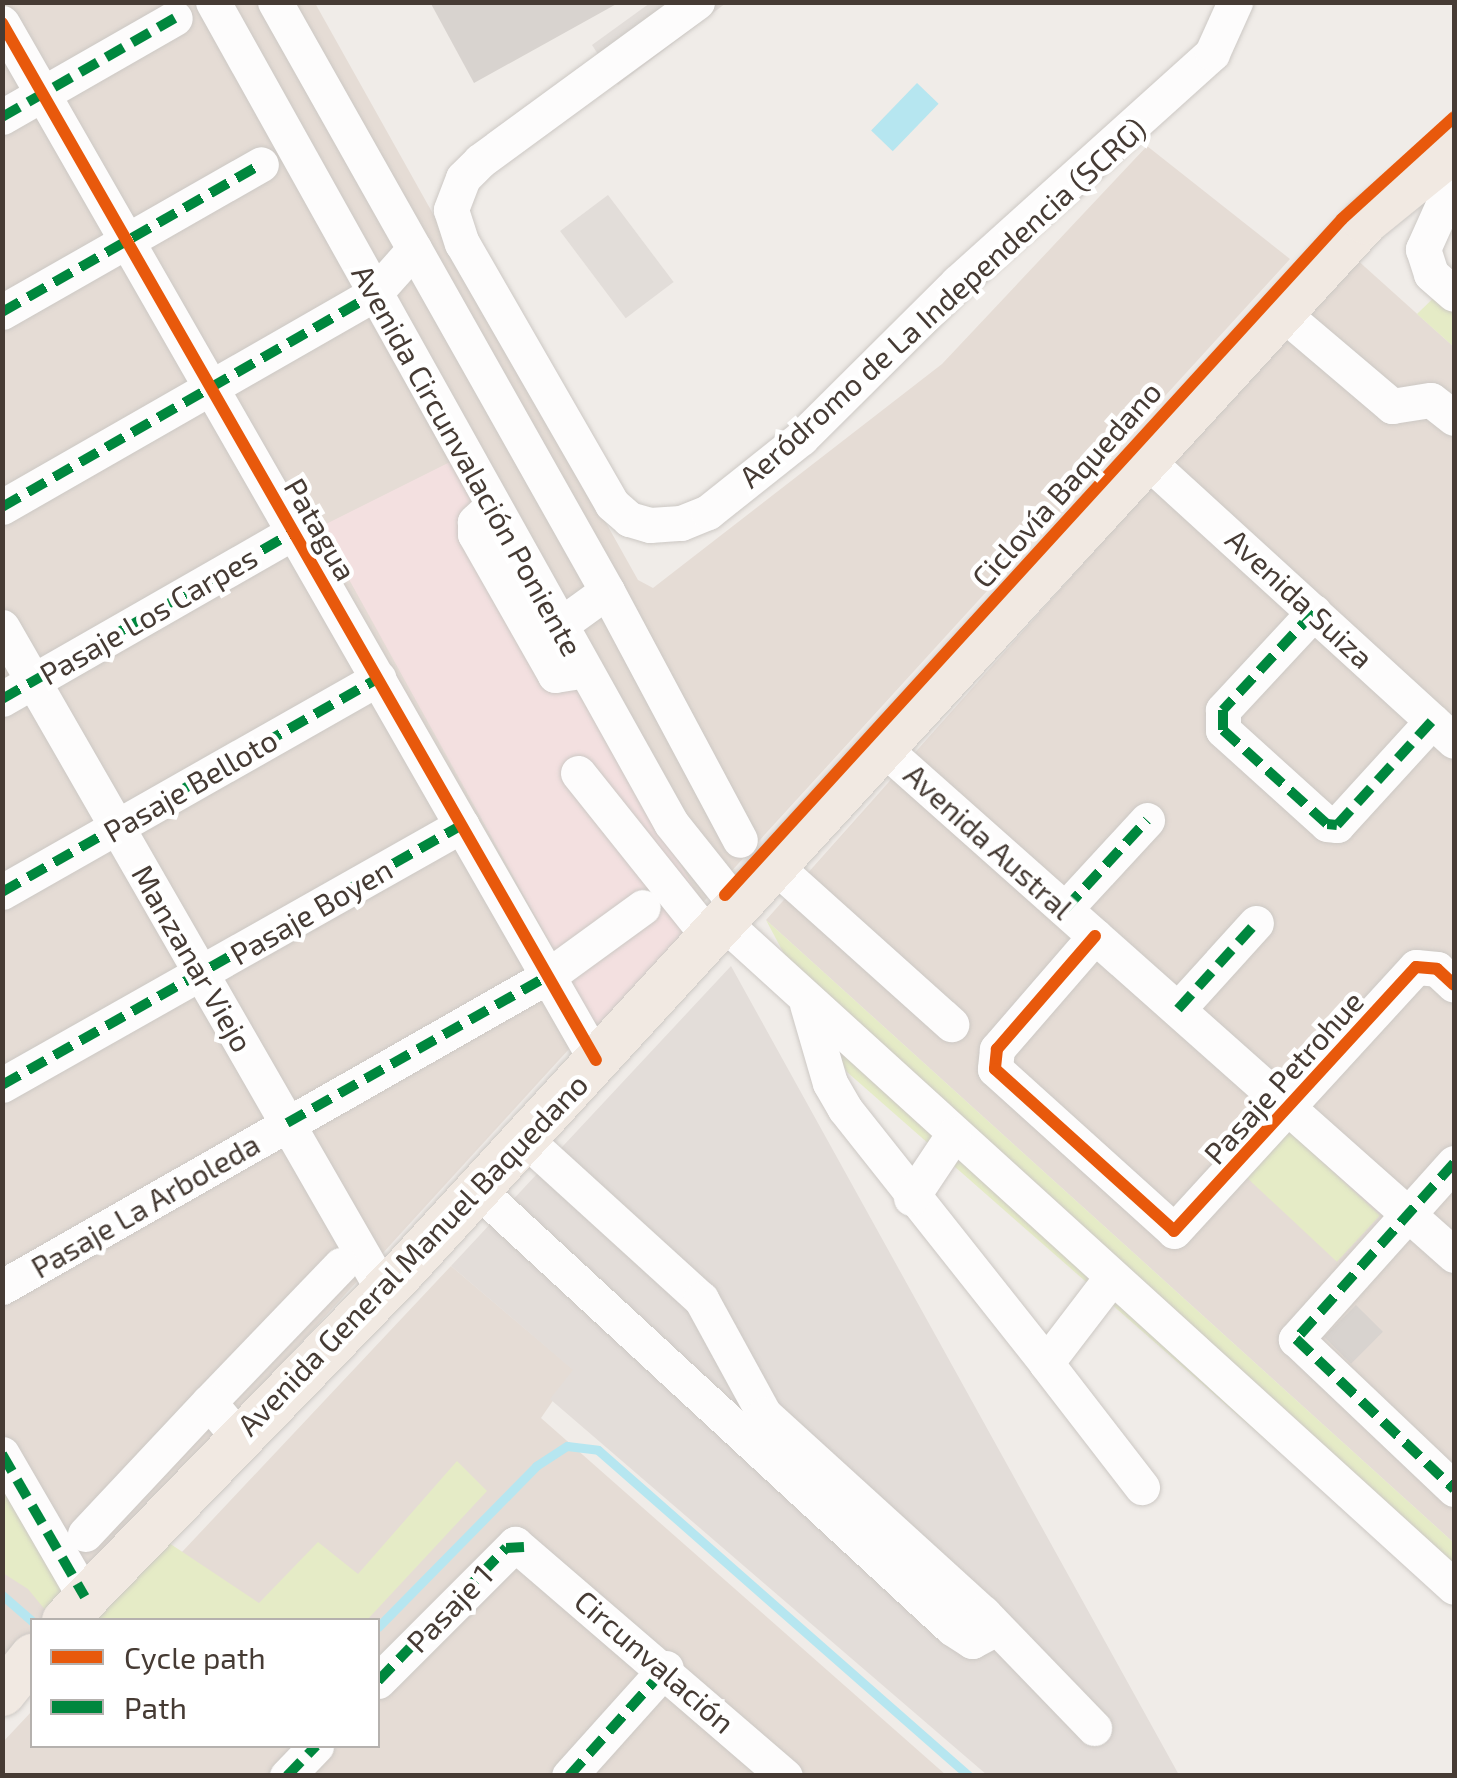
<!DOCTYPE html>
<meta charset="utf-8">
<style>
body{margin:0}
#map{position:relative;width:1457px;height:1778px;overflow:hidden;background:#f0ece8;font-family:"Exo 2",sans-serif}
div>[style]{position:absolute}
.residential>*{inset:0;background:#e5dcd5}
.industrial>*{inset:0;background:#e3ddd9}
.medical>*{inset:0;background:#f3e0e0}
.green>*{inset:0;background:#e5ebc6;transform-origin:0 0}
.parking>*{inset:0;background:#e2ddd9;transform-origin:0 0}
.water>*{inset:0;background:#b6e6f0;transform-origin:0 0}
.stream>*{height:9px;margin:-4.5px;padding:0 4.5px;transform-origin:4.5px;border-radius:4.5px;background:#b6e6f0}
.building>*{inset:0;background:#d8d3cf;transform-origin:0 0}
.roads{filter:drop-shadow(0 0 2px #ccc8c4) drop-shadow(0 0 2px #ccc8c4)}
.minor>*{height:35px;margin:-17.5px;padding:0 17.5px;transform-origin:17.5px;border-radius:17.5px;background:#fdfcfc}
.major>*{height:45px;margin:-22.5px;padding:0 22.5px;transform-origin:22.5px;border-radius:22.5px;background:#f1e9e2}
.quiet>*{height:10px;margin-top:-5px;transform-origin:0;background:repeating-linear-gradient(90deg,#00873e 0 20px,transparent 0 30px)}
.cycleway>*{height:12px;margin:-6px;padding:0 6px;transform-origin:6px;border-radius:6px;background:#e8590c}
span{translate:-50% -50%;white-space:nowrap;text-align:center;line-height:1.15;-webkit-text-stroke:9px #fff;paint-order:stroke}
.street-label{font-size:30px;color:#463b34}
.frame{position:absolute;inset:0;border:5px solid #463b34;pointer-events:none}
.legend{position:absolute;left:30px;top:1618px;width:350px;height:130px;box-sizing:border-box;background:#fff;border:2px solid #b5b1ae;margin:0;padding:12px 18px;list-style:none;font-size:30px;color:#463b34}
.legend li{display:flex;align-items:center;gap:20px;height:50px}
.legend b{width:50px;border:2px solid #b5b1ae}
</style>
<div id="map">
<div class="residential">
<div style="clip-path:polygon(3px 3px,315px 3px,638px 580px,653px 588px,942px 364px,1147px 146px,1290px 259px,48px 1620px,32px 1620px,32px 1637px,3px 1670px)"></div>
<div style="clip-path:polygon(1355px 258px,1454px 347px,1454px 1543px,766px 920px)"></div>
<div style="clip-path:polygon(451px 1266px,574px 1370px,541px 1418px,946px 1775px,3px 1776px,2px 1743px,32px 1711px,32px 1746px,378px 1746px,378px 1620px,118px 1620px)"></div>
</div>
<div class="industrial">
<div style="clip-path:polygon(731px 966px,1179px 1775px,987px 1775px,550px 1399px,573px 1370px,451px 1266px)"></div>
</div>
<div class="medical">
<div style="clip-path:polygon(450px 462px,708px 913px,600px 1033px,320px 527px)"></div>
</div>
<div class="green">
<div style="clip-path:polygon(1454px 278px,1454px 347px,1417px 314px)"></div>
<div style="clip-path:polygon(766px 920px,1454px 1543px,1454px 1605px,847px 1072px)"></div>
<div style="left:1287px;top:1129px;width:127px;height:63px;rotate:43deg"></div>
<div style="clip-path:polygon(2px 1454px,77px 1588px,51px 1617px,28px 1589px,3px 1573px)"></div>
<div style="clip-path:polygon(457px 1461px,487px 1491px,367px 1620px,92px 1620px,163px 1539px,259px 1603px,318px 1542px,358px 1574px)"></div>
</div>
<div class="parking">
<div style="clip-path:polygon(650px 3px,726px 3px,618px 85px,592px 45px)"></div>
<div style="left:608px;top:195px;width:109px;height:60px;rotate:53deg"></div>
</div>
<div class="water">
<div style="left:917px;top:83px;width:30px;height:66px;rotate:44deg"></div>
</div>
<div class="stream">
<div style="left:2px;top:1595px;width:40px;rotate:41deg"></div>
<div style="left:378px;top:1627px;width:226px;rotate:-45.5deg"></div>
<div style="left:536px;top:1466px;width:37px;rotate:-33deg"></div>
<div style="left:567px;top:1446px;width:31px;rotate:7deg"></div>
<div style="left:598px;top:1450px;width:494px;rotate:41.3deg"></div>
</div>
<div class="building">
<div style="clip-path:polygon(430px 2px,620px 2px,474px 83px)"></div>
<div style="left:1356px;top:1305px;width:38px;height:45px;rotate:45deg"></div>
</div>
<div class="roads">
<div class="minor">
<div style="left:213px;top:2px;width:940px;rotate:60.84deg"></div>
<div style="left:671px;top:823px;width:107px;rotate:51.4deg"></div>
<div style="left:275px;top:2px;width:676px;rotate:60.59deg"></div>
<div style="left:697px;top:2px;width:269px;rotate:143.8deg"></div>
<div style="left:480px;top:161px;width:24px;rotate:135deg"></div>
<div style="left:463px;top:178px;width:34px;rotate:111deg"></div>
<div style="left:451px;top:210px;width:35px;rotate:72deg"></div>
<div style="left:462px;top:243px;width:301px;rotate:60.1deg"></div>
<div style="left:612px;top:504px;width:23px;rotate:41deg"></div>
<div style="left:629px;top:519px;width:22px;rotate:16deg"></div>
<div style="left:650px;top:525px;width:31px;rotate:-4deg"></div>
<div style="left:681px;top:523px;width:29px;rotate:-22deg"></div>
<div style="left:708px;top:512px;width:119px;rotate:-38.5deg"></div>
<div style="left:801px;top:438px;width:221px;rotate:-44.8deg"></div>
<div style="left:958px;top:282px;width:342px;rotate:-42deg"></div>
<div style="left:1212px;top:53px;width:56px;rotate:-65.7deg"></div>
<div style="left:2px;top:23px;width:1195px;rotate:60.2deg"></div>
<div style="left:2px;top:117px;width:199px;rotate:-29.8deg"></div>
<div style="left:1454px;top:180px;width:76px;rotate:114.2deg"></div>
<div style="left:1423px;top:249px;width:26px;rotate:72deg"></div>
<div style="left:1431px;top:274px;width:30px;rotate:41deg"></div>
<div style="left:1280px;top:311px;width:147px;rotate:40.3deg"></div>
<div style="left:1392px;top:406px;width:39px;rotate:-9deg"></div>
<div style="left:1431px;top:400px;width:29px;rotate:38deg"></div>
<div style="left:2px;top:312px;width:298px;rotate:-29.7deg"></div>
<div style="left:1143px;top:457px;width:421px;rotate:42.4deg"></div>
<div style="left:493px;top:505px;width:25px;rotate:137deg"></div>
<div style="left:475px;top:522px;width:12px;rotate:90deg"></div>
<div style="left:475px;top:534px;width:162px;rotate:60.4deg"></div>
<div style="left:555px;top:675px;width:30px;rotate:-9deg"></div>
<div style="left:2px;top:507px;width:430px;rotate:-29.8deg"></div>
<div style="left:375px;top:293px;width:59px;rotate:-48.4deg"></div>
<div style="left:1314px;top:612px;width:134px;rotate:132.9deg"></div>
<div style="left:1223px;top:710px;width:20px;rotate:90deg"></div>
<div style="left:1223px;top:730px;width:140px;rotate:42.1deg"></div>
<div style="left:1327px;top:824px;width:10px;rotate:6deg"></div>
<div style="left:1337px;top:825px;width:141px;rotate:-47.6deg"></div>
<div style="left:560px;top:625px;width:58px;rotate:-35.9deg"></div>
<div style="left:607px;top:591px;width:282px;rotate:61.9deg"></div>
<div style="left:2px;top:627px;width:765px;rotate:60.12deg"></div>
<div style="left:2px;top:699px;width:336px;rotate:-29.8deg"></div>
<div style="left:882px;top:747px;width:765px;rotate:41.61deg"></div>
<div style="left:578px;top:773px;width:210px;rotate:51.4deg"></div>
<div style="left:775px;top:866px;width:237px;rotate:41.9deg"></div>
<div style="left:2px;top:892px;width:433px;rotate:-29.6deg"></div>
<div style="left:1065px;top:909px;width:121px;rotate:-47.3deg"></div>
<div style="left:723px;top:922px;width:988px;rotate:42.29deg"></div>
<div style="left:1095px;top:936px;width:150px;rotate:130.9deg"></div>
<div style="left:997px;top:1049px;width:20px;rotate:96deg"></div>
<div style="left:995px;top:1069px;width:241px;rotate:42.1deg"></div>
<div style="left:1174px;top:1231px;width:358px;rotate:-47.5deg"></div>
<div style="left:1416px;top:967px;width:21px;rotate:5deg"></div>
<div style="left:1437px;top:969px;width:23px;rotate:43deg"></div>
<div style="left:807px;top:1004px;width:82px;rotate:73.8deg"></div>
<div style="left:830px;top:1083px;width:30px;rotate:60deg"></div>
<div style="left:845px;top:1109px;width:324px;rotate:51.6deg"></div>
<div style="left:1046px;top:1363px;width:107px;rotate:-52.6deg"></div>
<div style="left:1178px;top:1009px;width:116px;rotate:-47.8deg"></div>
<div style="left:2px;top:1085px;width:528px;rotate:-29.48deg"></div>
<div style="left:525px;top:1139px;width:238px;rotate:42.3deg"></div>
<div style="left:701px;top:1299px;width:131px;rotate:61.3deg"></div>
<div style="left:764px;top:1414px;width:296px;rotate:42.3deg"></div>
<div style="left:983px;top:1613px;width:160px;rotate:46deg"></div>
<div style="left:1454px;top:1163px;width:237px;rotate:131.9deg"></div>
<div style="left:1296px;top:1339px;width:218px;rotate:43.5deg"></div>
<div style="left:478px;top:1190px;width:645px;rotate:42.74deg"></div>
<div style="left:952px;top:1628px;width:24px;rotate:33deg"></div>
<div style="left:972px;top:1641px;width:26px;rotate:-28deg"></div>
<div style="left:911px;top:1198px;width:76px;rotate:-56.3deg"></div>
<div style="left:2px;top:1287px;width:628px;rotate:-29.67deg"></div>
<div style="left:548px;top:976px;width:117px;rotate:-36deg"></div>
<div style="left:1046px;top:1363px;width:157px;rotate:52.3deg"></div>
<div style="left:209px;top:1402px;width:190px;rotate:-46.1deg"></div>
<div style="left:2px;top:1454px;width:165px;rotate:59.9deg"></div>
<div style="left:85px;top:1534px;width:181px;rotate:-46.8deg"></div>
<div style="left:209px;top:1402px;width:45px;rotate:50.4deg"></div>
<div style="left:378px;top:1681px;width:194px;rotate:-45deg"></div>
<div style="left:515px;top:1544px;width:356px;rotate:40.7deg"></div>
<div style="left:287px;top:1776px;width:42px;rotate:-46deg"></div>
<div style="left:569px;top:1776px;width:145px;rotate:-48.1deg"></div>
</div>
<div class="major">
<div style="left:64px;top:1620px;width:492px;rotate:-45.9deg"></div>
<div style="left:406px;top:1267px;width:1419px;rotate:-47.48deg"></div>
<div style="left:1365px;top:221px;width:114px;rotate:-39deg"></div>
<div style="left:2px;top:1693px;width:48px;rotate:-51deg"></div>
</div>
</div>
<div class="quiet">
<div style="left:2px;top:117px;width:199px;rotate:-29.8deg"></div>
<div style="left:2px;top:312px;width:298px;rotate:-29.7deg"></div>
<div style="left:2px;top:507px;width:430px;rotate:-29.8deg"></div>
<div style="left:1314px;top:612px;width:134px;rotate:132.9deg"></div>
<div style="left:1223px;top:710px;width:20px;rotate:90deg"></div>
<div style="left:1223px;top:730px;width:140px;rotate:42.1deg"></div>
<div style="left:1327px;top:824px;width:10px;rotate:6deg"></div>
<div style="left:1337px;top:825px;width:141px;rotate:-47.6deg"></div>
<div style="left:2px;top:699px;width:336px;rotate:-29.8deg"></div>
<div style="left:2px;top:892px;width:433px;rotate:-29.6deg"></div>
<div style="left:1065px;top:909px;width:121px;rotate:-47.3deg"></div>
<div style="left:1178px;top:1009px;width:116px;rotate:-47.8deg"></div>
<div style="left:2px;top:1085px;width:528px;rotate:-29.48deg"></div>
<div style="left:287px;top:1123px;width:300px;rotate:-29.4deg"></div>
<div style="left:1454px;top:1163px;width:237px;rotate:131.9deg"></div>
<div style="left:1296px;top:1339px;width:218px;rotate:43.5deg"></div>
<div style="left:2px;top:1454px;width:165px;rotate:59.9deg"></div>
<div style="left:378px;top:1681px;width:185px;rotate:-46.1deg"></div>
<div style="left:506px;top:1548px;width:18px;rotate:-3deg"></div>
<div style="left:287px;top:1776px;width:42px;rotate:-46deg"></div>
<div style="left:569px;top:1776px;width:145px;rotate:-48.1deg"></div>
</div>
<div class="cycleway">
<div style="left:2px;top:23px;width:1195px;rotate:60.2deg"></div>
<div style="left:725px;top:895px;width:915px;rotate:-47.61deg"></div>
<div style="left:1342px;top:219px;width:151px;rotate:-42.3deg"></div>
<div style="left:1095px;top:936px;width:150px;rotate:130.9deg"></div>
<div style="left:997px;top:1049px;width:20px;rotate:96deg"></div>
<div style="left:995px;top:1069px;width:241px;rotate:42.1deg"></div>
<div style="left:1174px;top:1231px;width:358px;rotate:-47.5deg"></div>
<div style="left:1416px;top:967px;width:21px;rotate:5deg"></div>
<div style="left:1437px;top:969px;width:23px;rotate:43deg"></div>
</div>
<div class="street-label">
<span style="left:942px;top:302px;rotate:-42deg">Aeródromo de La Independencia (SCRG)</span>
<span style="left:468px;top:460px;rotate:61deg">Avenida Circunvalación Poniente</span>
<span style="left:1066px;top:484px;rotate:-48deg">Ciclovía Baquedano</span>
<span style="left:321px;top:529px;rotate:60deg">Patagua</span>
<span style="left:1300px;top:598px;rotate:43deg">Avenida Suiza</span>
<span style="left:148px;top:615px;rotate:-30deg">Pasaje Los Carpes</span>
<span style="left:190px;top:785px;rotate:-30deg">Pasaje Belloto</span>
<span style="left:989px;top:841px;rotate:42deg">Avenida Austral</span>
<span style="left:311px;top:911px;rotate:-30deg">Pasaje Boyen</span>
<span style="left:193px;top:958px;rotate:60deg">Manzanar Viejo</span>
<span style="left:1283px;top:1077px;rotate:-48deg">Pasaje Petrohue</span>
<span style="left:145px;top:1205px;rotate:-30deg">Pasaje La Arboleda</span>
<span style="left:412px;top:1254px;rotate:-46deg">Avenida General Manuel Baquedano</span>
<span style="left:449px;top:1608px;rotate:-46deg">Pasaje 1</span>
<span style="left:655px;top:1661px;rotate:41deg">Circunvalación</span>
</div>
<div class="frame"></div>
<ul class="legend">
<li><b style="height:12px;background:#e8590c"></b>Cycle path</li>
<li><b style="height:12px;background:#00873e"></b>Path</li>
</ul>
</div>
